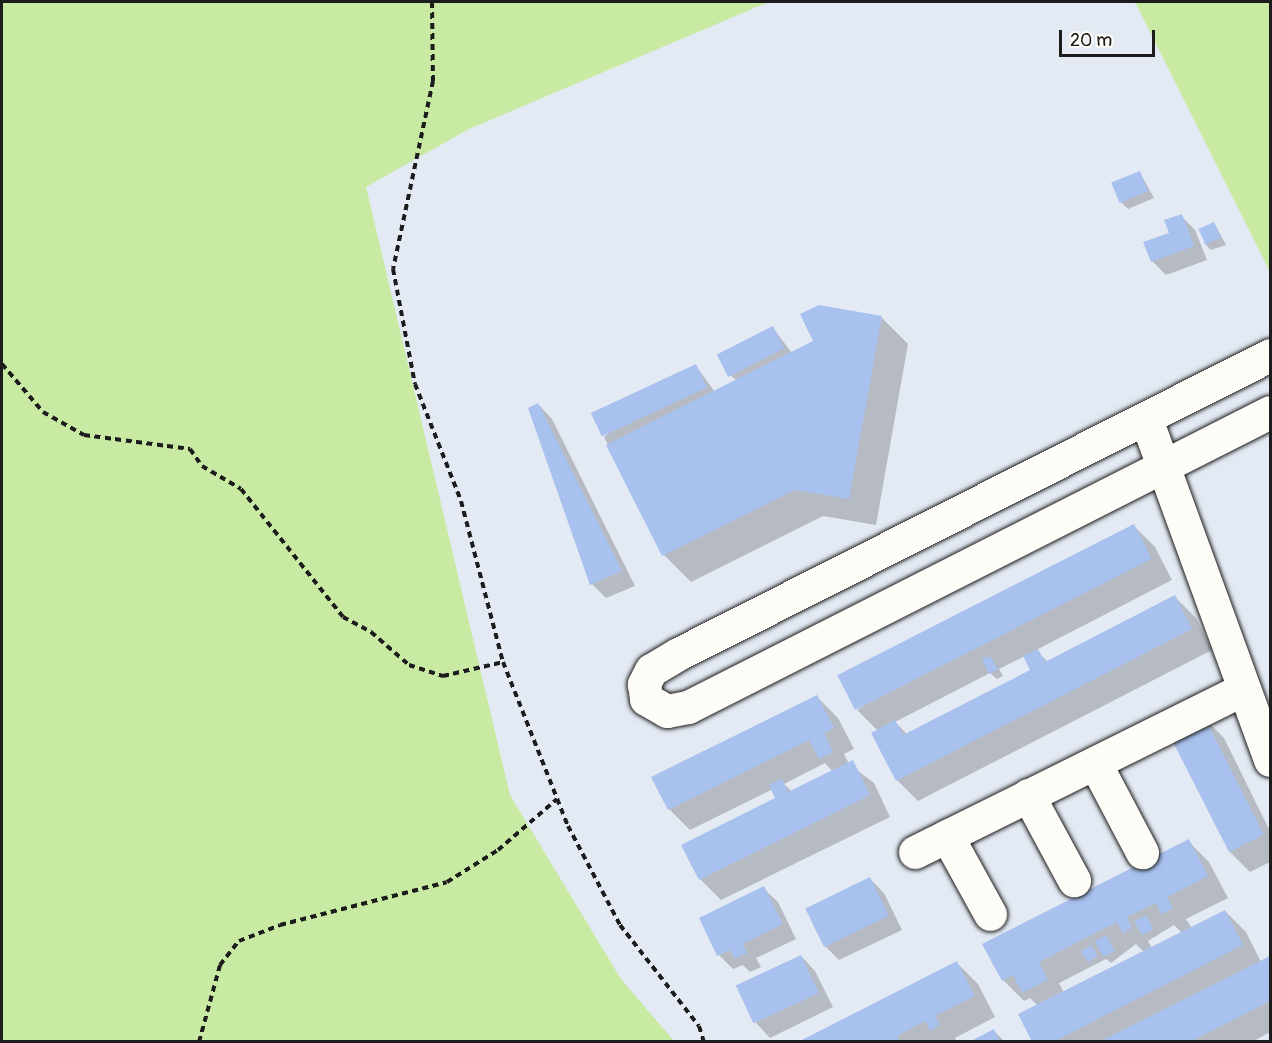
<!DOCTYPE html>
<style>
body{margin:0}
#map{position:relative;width:1272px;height:1043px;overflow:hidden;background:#e4eaf4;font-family:Pangolin,sans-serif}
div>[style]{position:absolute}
.green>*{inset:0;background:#c9eaa2}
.shadow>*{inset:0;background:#0003}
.building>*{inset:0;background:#a8c1ee;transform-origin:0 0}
.path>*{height:4px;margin-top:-2px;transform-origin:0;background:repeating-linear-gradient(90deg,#1c1c1c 0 6px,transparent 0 10.5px)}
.roads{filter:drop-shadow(0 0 2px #1c1c1c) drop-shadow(0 0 2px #1c1c1c)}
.minor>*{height:33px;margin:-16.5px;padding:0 16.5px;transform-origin:16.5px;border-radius:16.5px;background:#fdfcf7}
span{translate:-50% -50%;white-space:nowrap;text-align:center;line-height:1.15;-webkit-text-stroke:5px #fdfcf7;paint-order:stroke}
.frame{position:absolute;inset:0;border:3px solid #1c1c1c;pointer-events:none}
.scale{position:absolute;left:1059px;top:30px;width:96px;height:27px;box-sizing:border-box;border:3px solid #1c1c1c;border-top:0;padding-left:8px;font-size:18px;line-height:21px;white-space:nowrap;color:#1c1c1c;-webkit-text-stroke:4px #fdfcf7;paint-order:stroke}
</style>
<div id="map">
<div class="green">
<div style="clip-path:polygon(2px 2px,769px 2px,469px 129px,366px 187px,510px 795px,621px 979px,674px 1041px,2px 1041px)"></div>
<div style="clip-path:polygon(1135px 2px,1270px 2px,1270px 272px)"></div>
</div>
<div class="shadow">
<div style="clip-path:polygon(1140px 173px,1154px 198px,1128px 209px,1121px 202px)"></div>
<div style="clip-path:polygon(1181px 216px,1195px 230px,1207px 260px,1166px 275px,1152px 261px)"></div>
<div style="clip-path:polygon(1214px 223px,1226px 245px,1211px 250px,1204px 243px)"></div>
<div style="clip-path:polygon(881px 317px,908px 344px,876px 525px,823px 516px,691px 582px,664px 555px,604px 437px,696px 366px,715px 392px,737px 381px,730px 375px,773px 328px,792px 353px)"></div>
<div style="clip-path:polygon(538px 404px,552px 419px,635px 586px,606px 598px,592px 584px)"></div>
<div style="clip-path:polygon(evenodd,1134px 526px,1155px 547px,1172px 580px,1036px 650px,1048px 662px,1175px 597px,1196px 618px,1212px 650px,918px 801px,897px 780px,878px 731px,857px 710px,1134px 526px,1025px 656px,1032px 670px,907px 734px,895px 722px,990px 673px,997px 679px,1003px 676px,999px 669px,1025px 656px)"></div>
<div style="clip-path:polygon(evenodd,817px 697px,838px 718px,854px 749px,844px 754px,849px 764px,874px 783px,890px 817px,721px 900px,700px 879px,777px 799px,773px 789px,690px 830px,669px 809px,817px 697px,825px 763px,833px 772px,792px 792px,784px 784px,825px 763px)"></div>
<div style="clip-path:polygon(1203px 717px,1224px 738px,1270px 831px,1270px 862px,1250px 872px,1229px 851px,1170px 733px)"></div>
<div style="clip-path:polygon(evenodd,1188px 841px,1209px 862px,1228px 898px,1186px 919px,1192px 928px,1225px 911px,1246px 932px,1261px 962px,1270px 957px,1270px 1032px,1252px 1042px,1033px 1042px,1038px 1006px,1030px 998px,1024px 1001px,1003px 980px,1188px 841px,1174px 925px,1182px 933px,1152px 948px,1148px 941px,1174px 925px,1188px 841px,1136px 944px,1144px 952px,1064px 993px,1059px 983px,1106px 959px,1111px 963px,1136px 944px)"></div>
<div style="clip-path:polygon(870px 879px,884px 893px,902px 930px,839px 960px,825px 946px)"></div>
<div style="clip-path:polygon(763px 888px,778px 902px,796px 939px,756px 958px,761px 967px,750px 972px,743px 965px,733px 969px,719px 955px)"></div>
<div style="clip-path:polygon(801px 956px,815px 971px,833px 1007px,770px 1038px,756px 1023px)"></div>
<div style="clip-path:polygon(957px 963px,978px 984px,995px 1017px,955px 1038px,957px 1042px,801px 1042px)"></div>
<div style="clip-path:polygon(994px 1031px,1005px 1042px,973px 1042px)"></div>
</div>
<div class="building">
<div style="left:1140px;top:171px;width:22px;height:31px;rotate:68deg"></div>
<div style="clip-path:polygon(1182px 214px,1194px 246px,1151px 262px,1143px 242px,1169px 233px,1164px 220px)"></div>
<div style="left:1214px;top:222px;width:17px;height:17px;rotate:66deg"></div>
<div style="clip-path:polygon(819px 305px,882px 316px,849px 499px,795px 490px,662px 556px,606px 445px,813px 341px,800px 314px)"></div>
<div style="left:773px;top:326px;width:25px;height:63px;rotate:63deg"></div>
<div style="left:696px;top:364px;width:26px;height:116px;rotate:65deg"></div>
<div style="clip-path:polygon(538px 403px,622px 571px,590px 585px,528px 408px)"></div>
<div style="left:1134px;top:524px;width:39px;height:333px;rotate:63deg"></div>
<div style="clip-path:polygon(1175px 595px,1192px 629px,896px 781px,871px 733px,895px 720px,903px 735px,1030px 670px,1023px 656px,1038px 649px,1045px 662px)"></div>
<div style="clip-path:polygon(990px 656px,998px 669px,989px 674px,982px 660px)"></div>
<div style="clip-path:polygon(817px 695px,834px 728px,824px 733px,833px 752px,819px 759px,809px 740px,668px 810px,651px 777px)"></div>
<div style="left:1203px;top:715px;width:134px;height:39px;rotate:63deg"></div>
<div style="clip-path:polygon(853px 760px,870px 795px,699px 880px,681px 845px,775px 798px,769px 785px,782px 779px,788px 792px)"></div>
<div style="clip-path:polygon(1189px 839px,1208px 876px,1167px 897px,1173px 908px,1161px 914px,1156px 903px,1127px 917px,1132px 928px,1123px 933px,1117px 922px,1039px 962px,1048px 980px,1022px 993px,1013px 975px,1002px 981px,982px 944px)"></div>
<div style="left:870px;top:877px;width:43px;height:72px;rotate:64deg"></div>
<div style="clip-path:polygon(764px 886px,783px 924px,743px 944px,747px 953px,735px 959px,730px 950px,717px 956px,699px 918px)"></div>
<div style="clip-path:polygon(1225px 910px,1243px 945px,1053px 1042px,1032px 1042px,1018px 1014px)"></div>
<div style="left:1146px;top:915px;width:16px;height:13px;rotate:63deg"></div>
<div style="left:1106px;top:935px;width:18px;height:13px;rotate:61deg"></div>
<div style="left:1091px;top:945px;width:13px;height:12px;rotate:58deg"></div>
<div style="left:801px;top:955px;width:42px;height:72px;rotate:65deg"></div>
<div style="clip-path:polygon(1270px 956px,1270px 1001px,1190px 1042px,1099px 1042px)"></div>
<div style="clip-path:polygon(957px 961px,975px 996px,935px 1016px,940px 1025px,930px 1031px,925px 1021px,897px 1036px,900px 1041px,798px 1042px)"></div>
<div style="clip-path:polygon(994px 1029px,1000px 1042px,969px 1042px)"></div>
</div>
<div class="path">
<div style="left:432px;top:2px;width:79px;rotate:89.3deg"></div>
<div style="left:433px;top:81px;width:192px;rotate:102deg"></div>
<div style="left:393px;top:269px;width:117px;rotate:79.2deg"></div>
<div style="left:415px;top:384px;width:126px;rotate:68.5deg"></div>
<div style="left:461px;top:501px;width:166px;rotate:75.4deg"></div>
<div style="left:503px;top:662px;width:176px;rotate:68.4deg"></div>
<div style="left:568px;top:826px;width:112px;rotate:62.3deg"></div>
<div style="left:620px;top:925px;width:128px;rotate:52deg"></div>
<div style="left:699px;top:1026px;width:17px;rotate:73deg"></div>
<div style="left:2px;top:364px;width:63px;rotate:49.5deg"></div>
<div style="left:43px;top:412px;width:47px;rotate:29.3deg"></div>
<div style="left:84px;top:435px;width:107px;rotate:7.5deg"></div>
<div style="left:190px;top:449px;width:21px;rotate:55deg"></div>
<div style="left:202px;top:466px;width:45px;rotate:30.5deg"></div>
<div style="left:241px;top:489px;width:164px;rotate:51.4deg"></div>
<div style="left:343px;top:617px;width:32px;rotate:28deg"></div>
<div style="left:371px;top:632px;width:50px;rotate:41deg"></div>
<div style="left:409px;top:665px;width:36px;rotate:18deg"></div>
<div style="left:443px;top:676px;width:62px;rotate:-13.1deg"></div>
<div style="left:199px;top:1042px;width:80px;rotate:-74.7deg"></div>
<div style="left:220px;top:965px;width:31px;rotate:-52deg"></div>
<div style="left:239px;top:941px;width:44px;rotate:-21.3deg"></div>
<div style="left:280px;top:925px;width:172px;rotate:-14.4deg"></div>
<div style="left:447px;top:882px;width:60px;rotate:-32.1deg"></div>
<div style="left:498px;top:850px;width:78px;rotate:-40.8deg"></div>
</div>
<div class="roads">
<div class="minor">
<div style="left:1270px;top:355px;width:663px;rotate:153.2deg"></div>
<div style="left:678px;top:654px;width:31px;rotate:149deg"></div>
<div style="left:651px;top:670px;width:16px;rotate:117deg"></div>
<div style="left:644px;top:684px;width:15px;rotate:82deg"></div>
<div style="left:646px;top:699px;width:24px;rotate:30deg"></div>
<div style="left:667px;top:711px;width:21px;rotate:-11deg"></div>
<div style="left:688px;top:707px;width:652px;rotate:-26.88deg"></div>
<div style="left:1146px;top:419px;width:363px;rotate:70deg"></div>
<div style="left:1095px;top:763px;width:101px;rotate:62.2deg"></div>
<div style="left:1028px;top:795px;width:97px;rotate:61.6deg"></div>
<div style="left:947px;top:836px;width:89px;rotate:61.1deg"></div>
<div style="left:915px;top:852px;width:367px;rotate:-26.4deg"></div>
</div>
</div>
<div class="frame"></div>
<div class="scale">20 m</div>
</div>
